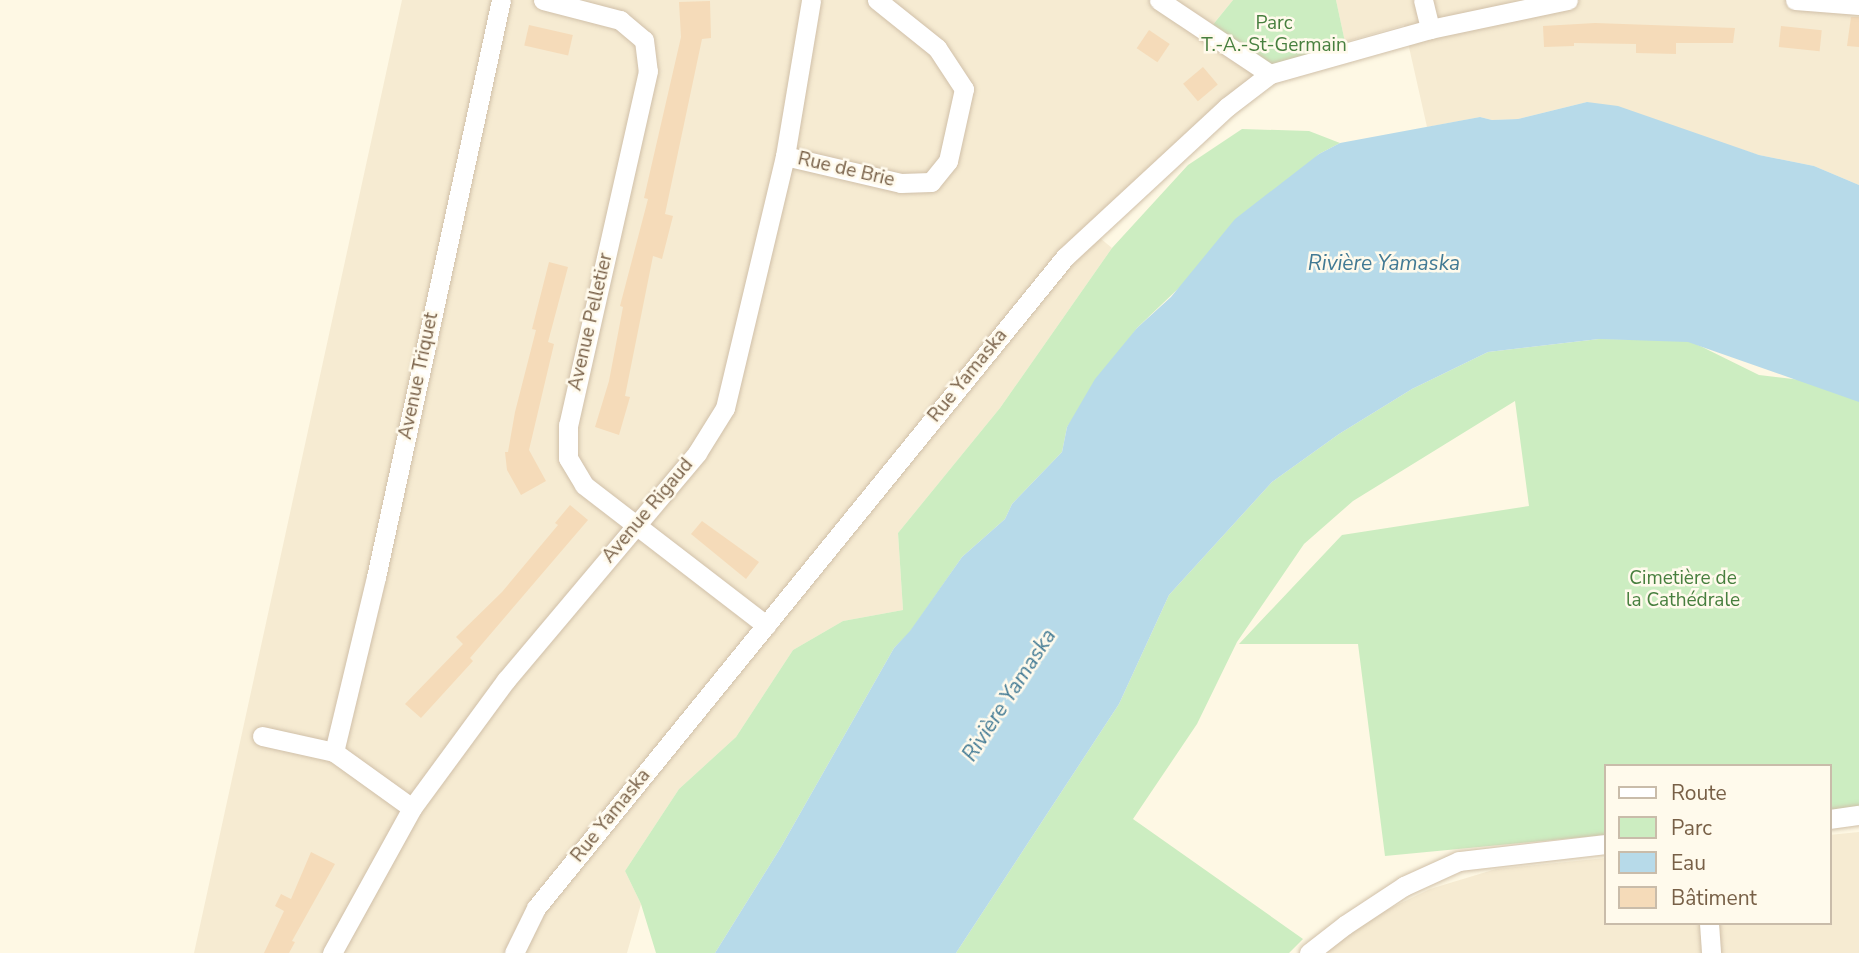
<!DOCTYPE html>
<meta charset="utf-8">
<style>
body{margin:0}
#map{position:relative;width:1859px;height:953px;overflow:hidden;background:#fef8e4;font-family:"Nunito Sans",sans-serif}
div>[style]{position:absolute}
.residential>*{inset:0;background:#f6ebd2}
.green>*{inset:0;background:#ccedc1}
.water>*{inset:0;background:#b7dae9}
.building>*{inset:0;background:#f5dbb9;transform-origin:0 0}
.roads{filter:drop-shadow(0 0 2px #d0c0a9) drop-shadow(0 0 2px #d0c0a9)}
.minor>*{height:19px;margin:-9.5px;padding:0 9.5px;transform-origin:9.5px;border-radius:9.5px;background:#fff}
span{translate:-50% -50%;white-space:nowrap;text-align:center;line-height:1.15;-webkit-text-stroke:5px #fffaec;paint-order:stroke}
.park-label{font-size:19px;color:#477f3e}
.street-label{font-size:19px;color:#786047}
.water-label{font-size:21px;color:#427a94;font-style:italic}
.legend{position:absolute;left:1604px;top:764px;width:228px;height:161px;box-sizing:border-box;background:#fffaec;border:2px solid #c9bcaa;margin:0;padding:9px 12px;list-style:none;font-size:21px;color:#786047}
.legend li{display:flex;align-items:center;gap:14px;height:35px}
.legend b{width:35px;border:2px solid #c9bcaa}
</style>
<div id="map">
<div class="residential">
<div style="clip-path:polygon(402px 0,1233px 0,1205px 34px,1263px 75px,1088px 228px,1112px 248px,1000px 408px,898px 533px,903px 610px,843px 621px,793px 650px,736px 737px,679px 789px,625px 871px,641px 904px,627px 953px,194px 953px)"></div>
<div style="clip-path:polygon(1336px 0,1859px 0,1859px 185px,1814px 166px,1759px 155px,1587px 102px,1518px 119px,1492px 120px,1480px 117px,1427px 127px,1404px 25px,1345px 42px)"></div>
<div style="clip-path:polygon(1859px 832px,1859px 953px,1322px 953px,1366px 920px,1430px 889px,1496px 869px,1605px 858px,1605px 923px,1829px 923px,1829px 835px)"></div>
</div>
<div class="green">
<div style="clip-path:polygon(1233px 0,1336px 0,1345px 42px,1270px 74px,1207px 32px)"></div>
<div style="clip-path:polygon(1242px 129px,1309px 131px,1340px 143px,1319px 154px,1137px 328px,1067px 427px,1062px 452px,1012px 504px,1005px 519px,962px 557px,910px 632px,894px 648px,781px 847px,715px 953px,656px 953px,641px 904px,625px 871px,679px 789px,736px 737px,793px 650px,843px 621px,903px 610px,898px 533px,1000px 408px,1112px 248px,1188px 165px)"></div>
<div style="clip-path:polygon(1599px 339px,1688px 340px,1759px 375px,1810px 381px,1859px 399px,1859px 810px,1829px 813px,1829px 766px,1605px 766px,1605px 835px,1385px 856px,1358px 644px,1239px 644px,1342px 535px,1529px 506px,1515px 401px,1353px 501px,1304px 544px,1237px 642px,1197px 724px,1133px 819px,1303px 939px,1289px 953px,956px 953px,1119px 704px,1169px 595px,1272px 482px,1339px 434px,1412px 389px,1488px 352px)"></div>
</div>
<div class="water">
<div style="clip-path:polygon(1587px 102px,1618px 106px,1759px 155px,1814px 166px,1859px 185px,1859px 402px,1688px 342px,1599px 339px,1488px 352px,1412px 389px,1339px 434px,1272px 482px,1169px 595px,1119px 704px,956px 953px,715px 953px,781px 847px,894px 648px,910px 631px,962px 557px,1005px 519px,1012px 504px,1062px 452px,1067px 427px,1095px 379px,1137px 328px,1171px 297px,1235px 219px,1319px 154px,1340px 143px,1480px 117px,1492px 120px,1518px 119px)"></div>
</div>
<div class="building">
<div style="clip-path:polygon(710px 1px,711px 38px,702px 39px,665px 214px,673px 216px,662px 259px,653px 256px,625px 396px,630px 397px,619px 435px,595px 427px,609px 381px,623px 307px,620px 306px,648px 199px,644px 198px,681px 37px,679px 2px)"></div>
<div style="clip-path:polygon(1851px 17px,1859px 17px,1859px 47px,1847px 46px)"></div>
<div style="clip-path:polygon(1595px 23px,1735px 28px,1733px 43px,1676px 43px,1676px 54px,1636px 53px,1636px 44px,1574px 43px,1574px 46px,1544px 47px,1543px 26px)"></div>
<div style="left:529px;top:25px;width:45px;height:21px;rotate:13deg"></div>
<div style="left:1781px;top:26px;width:41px;height:21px;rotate:6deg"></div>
<div style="left:1149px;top:30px;width:25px;height:22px;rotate:34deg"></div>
<div style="left:1203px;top:67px;width:23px;height:26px;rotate:50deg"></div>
<div style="clip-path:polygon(549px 262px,568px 267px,548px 342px,554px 344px,529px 450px,546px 481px,521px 495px,507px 470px,505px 452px,508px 452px,515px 412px,536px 330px,532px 329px)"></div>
<div style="clip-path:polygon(570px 505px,588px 520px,470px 658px,473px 661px,421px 718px,405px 704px,463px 644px,456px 637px,502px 592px,558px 525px,555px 523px)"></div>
<div style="clip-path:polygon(702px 521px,759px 562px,746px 579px,691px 534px)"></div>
<div style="clip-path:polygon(311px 852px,335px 864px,292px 941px,295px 942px,289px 953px,264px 953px,284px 911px,275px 906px,281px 894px,291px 899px)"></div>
</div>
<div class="roads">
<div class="minor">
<div style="left:543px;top:0;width:80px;rotate:14.6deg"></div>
<div style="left:620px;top:20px;width:31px;rotate:40deg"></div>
<div style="left:644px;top:40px;width:31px;rotate:83deg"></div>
<div style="left:648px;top:71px;width:363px;rotate:102.7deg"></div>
<div style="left:568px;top:425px;width:33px;rotate:90deg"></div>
<div style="left:568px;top:458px;width:31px;rotate:59deg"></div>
<div style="left:584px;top:485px;width:230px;rotate:37.6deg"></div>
<div style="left:1159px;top:0;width:133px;rotate:33.7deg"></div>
<div style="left:1423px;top:0;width:30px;rotate:76deg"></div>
<div style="left:1795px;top:0;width:64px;rotate:4.5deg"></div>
<div style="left:785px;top:156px;width:119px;rotate:13.1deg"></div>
<div style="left:901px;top:183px;width:30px;rotate:-2deg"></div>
<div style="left:931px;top:182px;width:27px;rotate:-51deg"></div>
<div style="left:948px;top:161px;width:74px;rotate:-77.5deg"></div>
<div style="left:964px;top:89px;width:49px;rotate:-123.4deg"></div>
<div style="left:937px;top:48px;width:77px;rotate:-141.3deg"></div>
<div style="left:262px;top:736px;width:74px;rotate:12.5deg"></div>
<div style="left:334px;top:752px;width:96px;rotate:35.7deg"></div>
<div style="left:334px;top:752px;width:180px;rotate:-76.5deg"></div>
<div style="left:376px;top:577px;width:590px;rotate:-77.78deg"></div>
<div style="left:1829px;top:819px;width:30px;rotate:-8deg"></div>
<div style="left:1709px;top:923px;width:30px;rotate:86deg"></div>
<div style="left:332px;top:953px;width:166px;rotate:-61.1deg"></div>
<div style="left:412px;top:808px;width:159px;rotate:-53.7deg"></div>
<div style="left:506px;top:680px;width:297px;rotate:-49.9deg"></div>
<div style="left:697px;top:453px;width:53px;rotate:-58.1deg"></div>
<div style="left:725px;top:408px;width:259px;rotate:-76.6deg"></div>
<div style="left:785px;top:156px;width:158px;rotate:-80.5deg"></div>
<div style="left:514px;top:953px;width:50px;rotate:-63.9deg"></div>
<div style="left:536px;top:908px;width:839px;rotate:-50.9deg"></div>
<div style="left:1065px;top:257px;width:221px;rotate:-42.8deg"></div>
<div style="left:1227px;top:107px;width:54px;rotate:-37.5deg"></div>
<div style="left:1270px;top:74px;width:166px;rotate:-15.7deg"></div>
<div style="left:1430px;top:29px;width:141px;rotate:-11.9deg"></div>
<div style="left:1309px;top:953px;width:46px;rotate:-37.9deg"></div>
<div style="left:1345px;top:925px;width:71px;rotate:-33.5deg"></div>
<div style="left:1404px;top:886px;width:60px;rotate:-24.4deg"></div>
<div style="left:1459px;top:861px;width:147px;rotate:-6.6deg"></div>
</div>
</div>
<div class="park-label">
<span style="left:1274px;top:35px">Parc<br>T.-A.-St-Germain</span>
<span style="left:1683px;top:590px">Cimetière de<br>la Cathédrale</span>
</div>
<div class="street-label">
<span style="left:846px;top:170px;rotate:13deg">Rue de Brie</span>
<span style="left:591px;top:322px;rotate:-77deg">Avenue Pelletier</span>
<span style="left:419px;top:376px;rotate:-78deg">Avenue Triquet</span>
<span style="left:968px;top:376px;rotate:-51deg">Rue Yamaska</span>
<span style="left:648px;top:511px;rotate:-50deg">Avenue Rigaud</span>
<span style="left:611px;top:816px;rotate:-51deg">Rue Yamaska</span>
</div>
<div class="water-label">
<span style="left:1384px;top:263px">Rivière Yamaska</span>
<span style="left:1009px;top:695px;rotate:-57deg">Rivière Yamaska</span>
</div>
<ul class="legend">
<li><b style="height:9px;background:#fff"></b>Route</li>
<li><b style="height:19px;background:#ccedc1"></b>Parc</li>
<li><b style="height:19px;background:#b7dae9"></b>Eau</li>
<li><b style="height:19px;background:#f5dbb9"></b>Bâtiment</li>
</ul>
</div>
